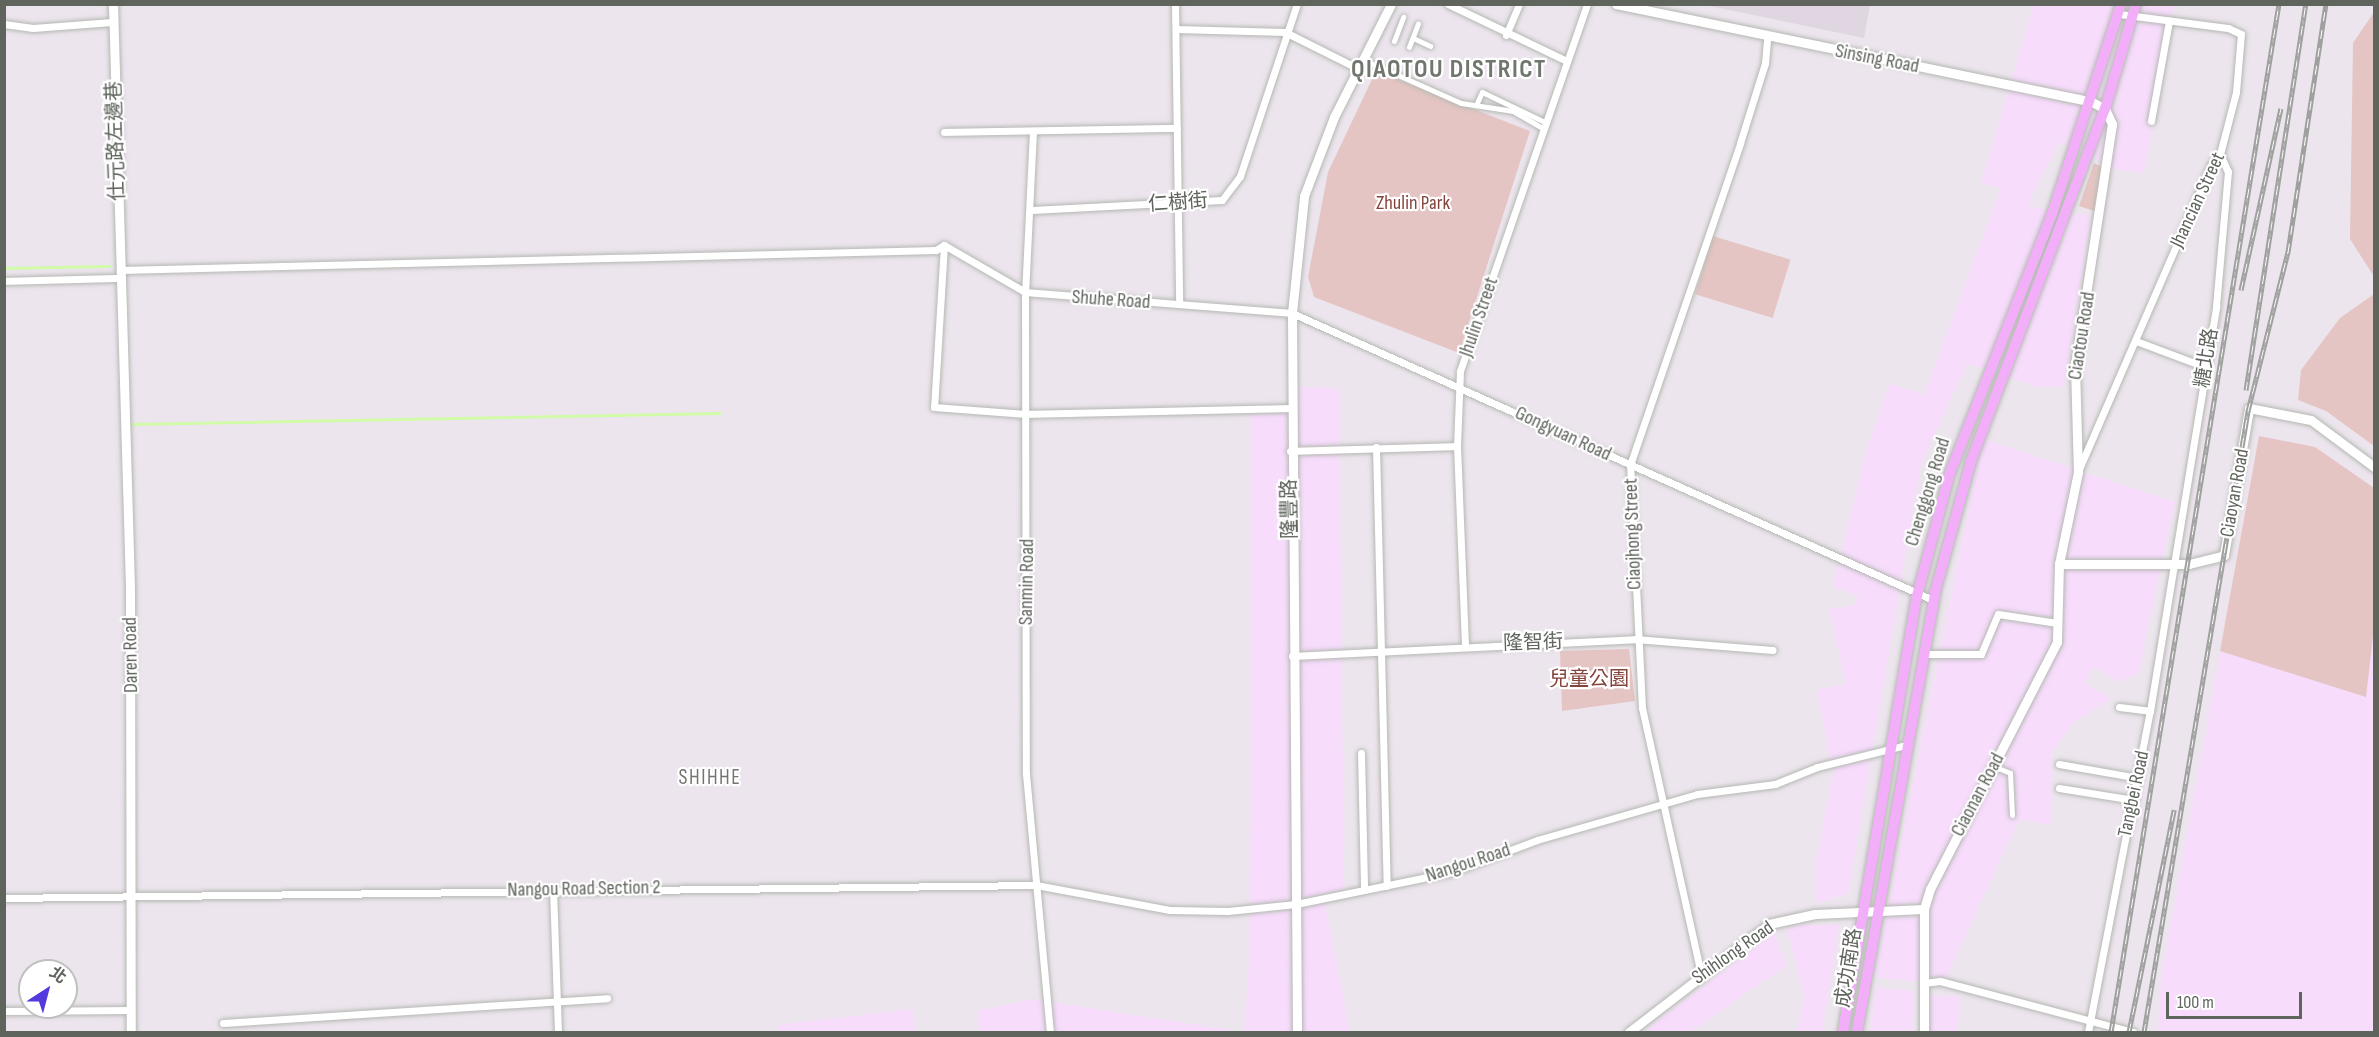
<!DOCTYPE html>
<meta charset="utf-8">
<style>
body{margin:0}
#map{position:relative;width:2379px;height:1037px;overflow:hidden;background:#ede5ee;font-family:"Sofia Sans Condensed","Noto Sans TC",sans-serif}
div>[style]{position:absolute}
.commercial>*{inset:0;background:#f7dcfc;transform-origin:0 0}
.education>*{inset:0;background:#dfd6e1}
.green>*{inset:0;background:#e4c5c3;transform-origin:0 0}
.stream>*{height:3px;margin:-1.5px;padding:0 1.5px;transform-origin:1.5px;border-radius:1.5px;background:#d1faa9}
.roads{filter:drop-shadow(0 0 2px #b4b9b2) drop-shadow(0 0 2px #b4b9b2)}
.pedestrian>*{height:5px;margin:-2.5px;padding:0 2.5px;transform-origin:2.5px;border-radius:2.5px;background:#fff}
.minor>*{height:7px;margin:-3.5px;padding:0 3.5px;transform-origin:3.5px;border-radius:3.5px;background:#fff}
.tertiary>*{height:9px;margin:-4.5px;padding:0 4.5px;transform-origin:4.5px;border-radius:4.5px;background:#fff}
.primary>*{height:10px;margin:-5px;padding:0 5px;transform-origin:5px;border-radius:5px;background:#f3aefa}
.rail>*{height:5px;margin-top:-2.5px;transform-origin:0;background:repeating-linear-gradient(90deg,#fff 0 9px,#9fa19e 0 18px);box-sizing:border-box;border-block:2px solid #9fa19e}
span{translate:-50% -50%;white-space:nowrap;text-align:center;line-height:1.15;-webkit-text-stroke:4.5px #fff;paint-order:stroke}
.street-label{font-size:20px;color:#5f645d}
.park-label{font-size:20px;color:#85433b}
.neighbourhood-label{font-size:21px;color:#71766e;letter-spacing:1.5px}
.district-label{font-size:26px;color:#71766e;font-weight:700;letter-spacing:1.5px}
.frame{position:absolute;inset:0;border:6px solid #5f645d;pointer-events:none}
.north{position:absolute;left:18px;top:959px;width:60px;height:60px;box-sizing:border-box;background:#fff;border:2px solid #bfc1be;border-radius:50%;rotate:36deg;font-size:16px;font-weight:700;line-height:24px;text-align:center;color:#5f645d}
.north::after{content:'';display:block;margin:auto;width:21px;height:27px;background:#523adf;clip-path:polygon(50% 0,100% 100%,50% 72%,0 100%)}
.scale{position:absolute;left:2166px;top:992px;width:136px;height:27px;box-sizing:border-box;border:3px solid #5f645d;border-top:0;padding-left:8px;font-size:18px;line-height:21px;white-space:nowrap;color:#5f645d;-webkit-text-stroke:4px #fff;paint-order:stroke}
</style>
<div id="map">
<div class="commercial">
<div style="clip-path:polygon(2034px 5px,2175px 5px,2144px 173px,2115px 169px,2059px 142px,2027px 206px,2091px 216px,2064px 386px,2038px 387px,1967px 363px,1921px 464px,1848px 893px,1817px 904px,1815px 868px,1833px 774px,1817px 690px,1846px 684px,1829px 609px,1853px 606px,1858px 596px,1833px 587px,1867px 449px,1890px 383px,1924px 395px,2001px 188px,1981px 183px)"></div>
<div style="clip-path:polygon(1295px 386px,1339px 389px,1344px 889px,1323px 895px,1350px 1032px,1244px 1032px,1250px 950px,1252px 415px,1297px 413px)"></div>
<div style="clip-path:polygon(2259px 436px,2315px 447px,2374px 488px,2374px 1032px,2158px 1032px,2161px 979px)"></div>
<div style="clip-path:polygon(1983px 439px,2175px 502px,2138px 674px,2119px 682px,2093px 667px,2085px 683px,2111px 699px,2072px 724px,2051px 754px,2052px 825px,2019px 819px,1943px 984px,1874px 977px)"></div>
<div style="clip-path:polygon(1839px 924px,1822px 1032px,1796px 1032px,1805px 997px,1786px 926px)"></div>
<div style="clip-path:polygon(1774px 933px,1786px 966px,1689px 1032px,1644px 1032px)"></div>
<div style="clip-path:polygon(1876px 987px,1914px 991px,1912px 1032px,1870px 1032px)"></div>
<div style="left:1931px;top:995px;width:29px;height:37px;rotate:4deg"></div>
<div style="clip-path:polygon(1032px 999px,1242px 1032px,979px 1032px,978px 1011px)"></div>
<div style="clip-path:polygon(913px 1009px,915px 1032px,777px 1032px,778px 1025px)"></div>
</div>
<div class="education">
<div style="clip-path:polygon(1705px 5px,1870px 5px,1864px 38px)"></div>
</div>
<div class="green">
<div style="clip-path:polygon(2374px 12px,2374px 274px,2373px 275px,2350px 239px,2353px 43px)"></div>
<div style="clip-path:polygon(1376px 71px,1530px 131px,1459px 353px,1314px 297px,1308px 277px,1328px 172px)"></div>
<div style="clip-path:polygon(2094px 163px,2102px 167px,2094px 211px,2079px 206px)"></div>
<div style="left:1713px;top:236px;width:81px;height:61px;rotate:17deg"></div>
<div style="clip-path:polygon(2374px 294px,2374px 446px,2326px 411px,2298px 400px,2301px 370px,2340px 318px)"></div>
<div style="clip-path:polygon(2259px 436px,2315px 447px,2374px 488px,2374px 627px,2366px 697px,2220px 651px)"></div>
<div style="clip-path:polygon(1629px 649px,1635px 701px,1562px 711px,1560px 651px)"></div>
</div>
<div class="stream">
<div style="left:4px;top:268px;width:105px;rotate:-1.1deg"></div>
<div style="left:131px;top:424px;width:589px;rotate:-1.07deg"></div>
</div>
<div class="roads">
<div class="pedestrian">
<div style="left:1413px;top:38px;width:19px;rotate:25deg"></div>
<div style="left:1394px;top:41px;width:26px;rotate:-69deg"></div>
<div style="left:1409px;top:47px;width:25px;rotate:-69deg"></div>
<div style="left:1364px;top:60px;width:106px;rotate:23.9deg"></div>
<div style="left:1461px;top:103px;width:53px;rotate:8.7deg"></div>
<div style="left:1513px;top:111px;width:34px;rotate:30deg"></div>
<div style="left:1477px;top:103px;width:12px;rotate:-66deg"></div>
<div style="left:1482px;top:92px;width:70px;rotate:25.5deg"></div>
<div style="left:1993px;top:766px;width:18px;rotate:22deg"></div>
<div style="left:2010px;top:773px;width:42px;rotate:87.3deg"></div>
</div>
<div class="minor">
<div style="left:1175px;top:4px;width:300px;rotate:89.2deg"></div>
<div style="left:1448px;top:4px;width:132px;rotate:25.6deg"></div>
<div style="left:4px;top:24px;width:29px;rotate:8deg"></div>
<div style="left:33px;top:28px;width:79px;rotate:-4.3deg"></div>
<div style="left:1176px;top:29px;width:109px;rotate:1.6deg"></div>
<div style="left:1285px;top:32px;width:83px;rotate:26.6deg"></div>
<div style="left:1506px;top:35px;width:34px;rotate:-67deg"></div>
<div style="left:2151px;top:121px;width:102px;rotate:-79.8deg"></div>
<div style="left:1033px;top:131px;width:161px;rotate:92.8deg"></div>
<div style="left:1025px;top:292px;width:482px;rotate:89.9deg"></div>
<div style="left:1026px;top:774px;width:259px;rotate:84.7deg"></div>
<div style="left:944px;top:132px;width:233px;rotate:-1deg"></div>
<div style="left:1032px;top:210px;width:190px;rotate:-3deg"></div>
<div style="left:1222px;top:200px;width:30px;rotate:-53deg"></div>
<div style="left:1240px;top:176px;width:181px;rotate:-71.7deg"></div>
<div style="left:944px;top:245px;width:94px;rotate:30.1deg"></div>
<div style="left:1025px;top:292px;width:268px;rotate:4.5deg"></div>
<div style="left:1292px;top:313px;width:702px;rotate:24.12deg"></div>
<div style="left:944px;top:245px;width:162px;rotate:93.5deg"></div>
<div style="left:934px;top:407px;width:92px;rotate:4.4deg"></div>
<div style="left:1026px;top:414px;width:263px;rotate:-1.3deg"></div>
<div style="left:120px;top:270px;width:816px;rotate:-1.4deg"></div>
<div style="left:936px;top:250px;width:9px;rotate:-32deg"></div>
<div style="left:4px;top:281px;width:118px;rotate:-1.5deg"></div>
<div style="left:2136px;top:341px;width:74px;rotate:20.6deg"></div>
<div style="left:1376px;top:447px;width:439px;rotate:88.6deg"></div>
<div style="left:1290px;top:451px;width:167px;rotate:-1.7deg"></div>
<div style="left:2079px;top:469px;width:331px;rotate:-66.5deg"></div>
<div style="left:2211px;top:165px;width:14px;rotate:-51deg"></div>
<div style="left:2220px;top:154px;width:64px;rotate:-75.5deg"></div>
<div style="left:2236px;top:92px;width:58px;rotate:-85.1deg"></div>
<div style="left:2241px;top:34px;width:14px;rotate:-155deg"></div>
<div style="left:2228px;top:28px;width:110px;rotate:-172.7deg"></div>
<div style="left:1465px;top:645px;width:199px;rotate:-92.3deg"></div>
<div style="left:1457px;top:446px;width:75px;rotate:-87.7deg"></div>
<div style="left:1460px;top:371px;width:388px;rotate:-70.9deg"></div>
<div style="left:1923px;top:654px;width:58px"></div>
<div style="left:1981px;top:654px;width:43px;rotate:-67deg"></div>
<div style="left:1998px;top:614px;width:60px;rotate:8.7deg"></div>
<div style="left:1292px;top:656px;width:343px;rotate:-2.8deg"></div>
<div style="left:1635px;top:639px;width:138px;rotate:4.6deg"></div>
<div style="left:2119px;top:707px;width:31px;rotate:7deg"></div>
<div style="left:1361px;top:753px;width:137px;rotate:88.7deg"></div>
<div style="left:2059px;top:764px;width:80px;rotate:10deg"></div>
<div style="left:2059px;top:788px;width:76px;rotate:9.1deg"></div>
<div style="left:553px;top:889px;width:143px;rotate:88deg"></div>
<div style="left:4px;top:898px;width:1032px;rotate:-0.72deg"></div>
<div style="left:1036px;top:885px;width:136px;rotate:10.6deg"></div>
<div style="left:1170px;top:910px;width:58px;rotate:1deg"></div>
<div style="left:1228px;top:911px;width:68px;rotate:-5.9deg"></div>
<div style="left:1296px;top:904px;width:159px;rotate:-11.6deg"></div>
<div style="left:1452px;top:872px;width:91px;rotate:-20.6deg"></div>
<div style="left:1537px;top:840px;width:166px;rotate:-16deg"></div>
<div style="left:1697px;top:794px;width:79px;rotate:-7.3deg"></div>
<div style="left:1775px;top:784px;width:45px;rotate:-22deg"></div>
<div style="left:1817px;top:767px;width:92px;rotate:-13.9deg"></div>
<div style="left:1701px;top:974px;width:272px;rotate:-102.5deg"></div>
<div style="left:1642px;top:708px;width:243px;rotate:-92.8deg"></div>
<div style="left:1630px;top:465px;width:340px;rotate:-71.1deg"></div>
<div style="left:1740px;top:143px;width:84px;rotate:-72.6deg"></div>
<div style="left:1765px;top:63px;width:25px;rotate:-85deg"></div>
<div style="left:1924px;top:983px;width:16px;rotate:-7deg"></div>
<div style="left:1940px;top:981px;width:200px;rotate:14.8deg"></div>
<div style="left:4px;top:1011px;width:127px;rotate:-0.5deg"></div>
<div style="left:223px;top:1023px;width:385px;rotate:-3.7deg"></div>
<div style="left:2088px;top:1032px;width:327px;rotate:-79.1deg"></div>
<div style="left:2150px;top:711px;width:410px;rotate:-80.7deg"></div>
<div style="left:2216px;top:306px;width:135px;rotate:-84.9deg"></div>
<div style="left:2228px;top:172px;width:20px;rotate:-114deg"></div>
</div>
<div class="tertiary">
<div style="left:113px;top:4px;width:584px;rotate:88.33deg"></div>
<div style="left:130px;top:588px;width:444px;rotate:89.9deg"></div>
<div style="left:1616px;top:4px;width:486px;rotate:11.6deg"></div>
<div style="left:2092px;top:102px;width:15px;rotate:28deg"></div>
<div style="left:2105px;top:109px;width:17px;rotate:65deg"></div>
<div style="left:2112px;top:124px;width:245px;rotate:98.7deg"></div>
<div style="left:2075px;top:366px;width:106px;rotate:88.4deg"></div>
<div style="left:2078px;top:472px;width:94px;rotate:101.7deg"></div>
<div style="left:2059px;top:564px;width:78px;rotate:91.5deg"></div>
<div style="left:2057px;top:642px;width:278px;rotate:117.2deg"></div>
<div style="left:1930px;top:889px;width:21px;rotate:107deg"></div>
<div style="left:1924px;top:909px;width:123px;rotate:90deg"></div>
<div style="left:2059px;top:564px;width:130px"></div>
<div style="left:2189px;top:564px;width:36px;rotate:-14deg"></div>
<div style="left:2224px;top:555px;width:149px;rotate:-80.3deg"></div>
<div style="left:2249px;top:408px;width:63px;rotate:11deg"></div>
<div style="left:2311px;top:420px;width:79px;rotate:36.7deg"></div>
<div style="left:1297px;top:1032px;width:719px;rotate:-90.4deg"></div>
<div style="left:1292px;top:313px;width:118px;rotate:-84.1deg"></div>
<div style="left:1304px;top:196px;width:85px;rotate:-69.2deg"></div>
<div style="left:1334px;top:117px;width:127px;rotate:-63.2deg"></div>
<div style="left:1629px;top:1032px;width:177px;rotate:-37.6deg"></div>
<div style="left:1769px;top:924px;width:47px;rotate:-12.3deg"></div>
<div style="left:1815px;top:914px;width:109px;rotate:-2.6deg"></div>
</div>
<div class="primary">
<div style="left:1843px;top:1032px;width:442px;rotate:-80.4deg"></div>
<div style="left:1917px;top:596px;width:127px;rotate:-75deg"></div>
<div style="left:1950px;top:473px;width:278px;rotate:-68.5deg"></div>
<div style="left:2052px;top:214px;width:221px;rotate:-71.8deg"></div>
<div style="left:1857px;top:1032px;width:447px;rotate:-79.9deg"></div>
<div style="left:1935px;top:592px;width:136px;rotate:-74.6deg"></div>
<div style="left:1971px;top:461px;width:377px;rotate:-69.2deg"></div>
<div style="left:2105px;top:109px;width:109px;rotate:-73.6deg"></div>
</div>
</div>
<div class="rail">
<div style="left:2241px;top:290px;width:186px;rotate:-77.6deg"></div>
<div style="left:2246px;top:390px;width:391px;rotate:-81.2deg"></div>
<div style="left:2111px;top:1032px;width:1042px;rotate:-80.72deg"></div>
<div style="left:2129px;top:1032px;width:227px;rotate:-78.5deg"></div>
<div style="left:2144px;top:1032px;width:630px;rotate:-80.49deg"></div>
<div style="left:2248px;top:411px;width:164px;rotate:-75.9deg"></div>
<div style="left:2288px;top:252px;width:251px;rotate:-81.3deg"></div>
</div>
<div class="street-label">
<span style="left:1877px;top:59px;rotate:11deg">Sinsing Road</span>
<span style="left:116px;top:141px;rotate:-92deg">仕元路左邊巷</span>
<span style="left:2198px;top:200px;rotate:-65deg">Jhancian Street</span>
<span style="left:1178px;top:203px;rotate:-4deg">仁樹街</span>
<span style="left:1111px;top:300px;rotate:4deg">Shuhe Road</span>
<span style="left:1479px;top:317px;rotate:-71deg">Jhulin Street</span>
<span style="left:2082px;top:336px;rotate:-81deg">Ciaotou Road</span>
<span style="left:2207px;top:358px;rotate:-81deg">糖北路</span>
<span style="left:1563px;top:434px;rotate:25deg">Gongyuan Road</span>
<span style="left:1928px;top:492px;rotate:-73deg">Chenggong Road</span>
<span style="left:2235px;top:493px;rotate:-80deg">Ciaoyan Road</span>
<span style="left:1290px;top:509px;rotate:-91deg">隆豐路</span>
<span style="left:1633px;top:534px;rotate:-92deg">Ciaojhong Street</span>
<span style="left:1027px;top:582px;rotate:-89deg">Sanmin Road</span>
<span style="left:1533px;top:643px;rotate:-2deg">隆智街</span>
<span style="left:131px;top:655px;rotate:-91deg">Daren Road</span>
<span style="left:2134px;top:794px;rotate:-78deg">Tangbei Road</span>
<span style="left:1978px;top:795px;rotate:-62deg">Ciaonan Road</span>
<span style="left:1468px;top:863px;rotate:-18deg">Nangou Road</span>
<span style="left:584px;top:889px;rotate:-1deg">Nangou Road Section 2</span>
<span style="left:1733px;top:953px;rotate:-35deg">Shihlong Road</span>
<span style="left:1849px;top:968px;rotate:-81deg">成功南路</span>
</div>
<div class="park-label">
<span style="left:1413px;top:203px">Zhulin Park</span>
<span style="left:1589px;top:679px">兒童公園</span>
</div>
<div class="neighbourhood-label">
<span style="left:710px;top:778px">SHIHHE</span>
</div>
<div class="district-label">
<span style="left:1449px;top:70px">QIAOTOU DISTRICT</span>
</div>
<div class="frame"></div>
<div class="north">北</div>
<div class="scale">100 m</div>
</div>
